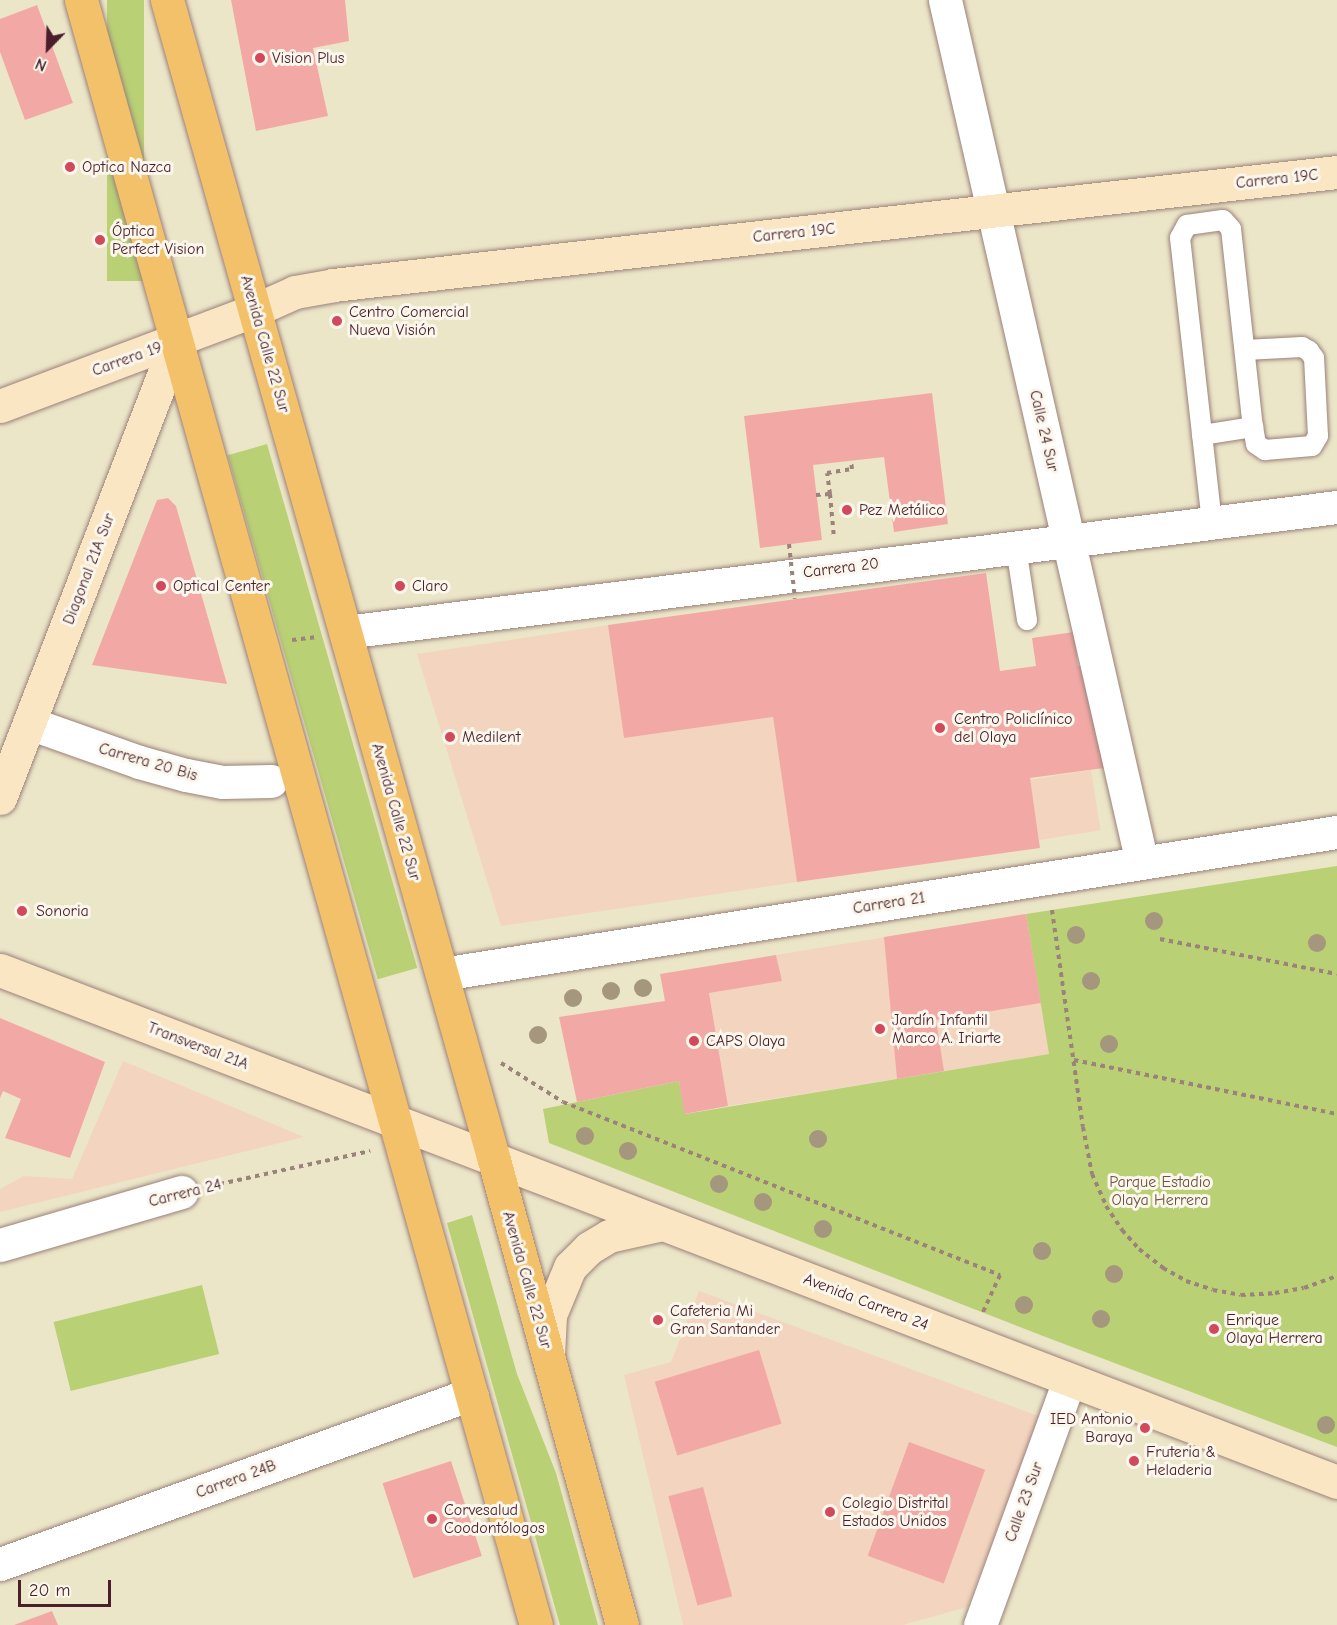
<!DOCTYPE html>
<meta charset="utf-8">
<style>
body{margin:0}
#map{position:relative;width:1337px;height:1625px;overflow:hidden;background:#ece6c9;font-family:"Comic Neue",sans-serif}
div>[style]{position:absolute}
.built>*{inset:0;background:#f3d4bf;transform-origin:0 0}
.green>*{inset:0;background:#b9d075;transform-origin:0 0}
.building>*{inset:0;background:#f2a9a6;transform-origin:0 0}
.path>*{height:4px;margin-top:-2px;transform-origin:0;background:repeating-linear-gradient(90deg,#9b827a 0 4.5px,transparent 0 9px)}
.roads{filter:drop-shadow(0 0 2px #9b827a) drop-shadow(0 0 2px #9b827a)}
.lane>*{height:20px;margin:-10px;padding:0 10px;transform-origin:10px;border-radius:10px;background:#fff}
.street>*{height:33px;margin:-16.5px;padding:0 16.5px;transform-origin:16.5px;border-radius:16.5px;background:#fff}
.secondary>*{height:33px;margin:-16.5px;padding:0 16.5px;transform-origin:16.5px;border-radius:16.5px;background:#fbe6c4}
.primary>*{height:33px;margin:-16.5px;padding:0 16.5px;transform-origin:16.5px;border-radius:16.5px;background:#f4c16b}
.path-bridge>*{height:4px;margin-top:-2px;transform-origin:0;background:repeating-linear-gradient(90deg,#9b827a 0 4.5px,transparent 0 9px)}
.trees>*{width:18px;height:18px;margin:-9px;border-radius:50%;background:#a5967e}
.dots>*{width:16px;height:16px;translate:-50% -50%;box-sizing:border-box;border:3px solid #fbf7ec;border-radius:50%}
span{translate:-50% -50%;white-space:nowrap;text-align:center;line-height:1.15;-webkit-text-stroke:6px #fbf7ec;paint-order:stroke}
.poi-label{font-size:16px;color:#4a1f2b}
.left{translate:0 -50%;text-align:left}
.right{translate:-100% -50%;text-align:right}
.street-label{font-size:16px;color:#4a1f2b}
.park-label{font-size:16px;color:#6b5441}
.north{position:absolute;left:18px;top:18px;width:60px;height:60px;-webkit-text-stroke:4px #fbf7ec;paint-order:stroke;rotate:203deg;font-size:16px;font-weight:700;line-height:24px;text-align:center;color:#4a1f2b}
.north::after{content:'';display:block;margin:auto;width:21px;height:27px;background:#4a1f2b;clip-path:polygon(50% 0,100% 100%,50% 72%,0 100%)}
.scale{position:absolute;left:18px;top:1580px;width:93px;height:27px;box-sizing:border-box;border:3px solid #4a1f2b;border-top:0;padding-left:8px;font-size:18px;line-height:21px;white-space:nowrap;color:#4a1f2b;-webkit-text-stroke:4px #fbf7ec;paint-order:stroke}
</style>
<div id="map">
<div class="built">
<div style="clip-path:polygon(608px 625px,624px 738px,773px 717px,797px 882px,501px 926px,417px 654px)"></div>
<div style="left:1091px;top:770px;width:61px;height:62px;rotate:81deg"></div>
<div style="clip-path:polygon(1026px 914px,1049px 1054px,728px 1106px,709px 993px,781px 981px,776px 955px)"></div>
<div style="clip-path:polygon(123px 1061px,304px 1137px,0 1212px,0 1189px,24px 1176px,72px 1179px)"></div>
<div style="clip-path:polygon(699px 1291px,1041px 1417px,967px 1607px,903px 1625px,683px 1625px,624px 1375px,671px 1362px)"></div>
</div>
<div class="green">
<div style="left:107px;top:0;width:37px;height:281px"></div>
<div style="left:267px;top:444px;width:545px;height:41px;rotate:74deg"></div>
<div style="clip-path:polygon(1337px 866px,1337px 1447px,1043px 1336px,549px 1143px,543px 1109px,679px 1081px,685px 1114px,1049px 1054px,1026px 914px)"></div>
<div style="clip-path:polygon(472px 1215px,517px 1374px,556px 1473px,598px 1625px,560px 1625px,447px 1223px)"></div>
<div style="left:202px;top:1285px;width:71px;height:153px;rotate:76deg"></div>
</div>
<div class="building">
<div style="clip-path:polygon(231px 0,345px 0,349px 41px,313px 48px,328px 116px,256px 131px)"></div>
<div style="clip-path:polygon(37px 5px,73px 103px,25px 120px,0 52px,0 19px)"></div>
<div style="clip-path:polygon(932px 393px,948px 524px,894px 532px,884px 457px,813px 465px,822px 540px,760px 548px,744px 416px)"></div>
<div style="clip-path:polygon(168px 498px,176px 506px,227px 684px,92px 665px,157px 500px)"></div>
<div style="clip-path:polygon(986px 573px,1000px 671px,1036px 666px,1032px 638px,1074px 632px,1078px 666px,1096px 663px,1111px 767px,1030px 778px,1040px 848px,797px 882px,773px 717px,624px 738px,608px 625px)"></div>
<div style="clip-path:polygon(1026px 914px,1041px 1003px,936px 1020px,944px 1071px,897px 1079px,884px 937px)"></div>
<div style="clip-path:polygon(776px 955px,782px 981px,709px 993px,728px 1106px,684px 1114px,679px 1081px,577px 1102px,559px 1017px,665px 1001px,660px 974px)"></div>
<div style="clip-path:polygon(0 1018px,105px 1062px,70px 1158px,5px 1138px,21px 1099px,3px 1091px,0 1098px)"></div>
<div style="left:759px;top:1350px;width:77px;height:109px;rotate:73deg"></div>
<div style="left:909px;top:1442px;width:81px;height:121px;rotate:20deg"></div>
<div style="left:451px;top:1461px;width:100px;height:72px;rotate:72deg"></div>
<div style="left:703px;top:1487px;width:113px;height:36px;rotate:75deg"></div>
<div style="clip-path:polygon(52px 1611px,58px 1625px,14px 1625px)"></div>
</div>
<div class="path">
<div style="left:830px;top:494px;width:21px;rotate:-98deg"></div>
<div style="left:827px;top:473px;width:25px;rotate:-9deg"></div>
<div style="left:852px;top:469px;width:8px;rotate:-97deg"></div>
<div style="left:816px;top:495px;width:14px;rotate:-4deg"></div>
<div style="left:830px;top:494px;width:44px;rotate:84.8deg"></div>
<div style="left:292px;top:640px;width:23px;rotate:-7deg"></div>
<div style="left:1052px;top:910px;width:219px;rotate:81.9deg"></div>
<div style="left:1083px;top:1127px;width:48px;rotate:79.2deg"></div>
<div style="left:1092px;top:1174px;width:35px;rotate:66deg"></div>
<div style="left:1106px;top:1206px;width:29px;rotate:56deg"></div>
<div style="left:1122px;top:1230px;width:25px;rotate:48deg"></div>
<div style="left:1139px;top:1249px;width:31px;rotate:38deg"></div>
<div style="left:1163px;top:1268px;width:26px;rotate:29deg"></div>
<div style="left:1186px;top:1281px;width:28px;rotate:18deg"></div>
<div style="left:1213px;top:1290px;width:28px;rotate:10deg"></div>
<div style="left:1241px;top:1295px;width:34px;rotate:-3deg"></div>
<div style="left:1275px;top:1293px;width:29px;rotate:-10deg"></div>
<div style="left:1304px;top:1288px;width:35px;rotate:-20deg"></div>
<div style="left:1160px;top:939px;width:180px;rotate:11.2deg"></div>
<div style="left:1074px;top:1060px;width:268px;rotate:11.6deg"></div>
<div style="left:501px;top:1063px;width:73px;rotate:32.2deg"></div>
<div style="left:563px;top:1102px;width:470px;rotate:21.6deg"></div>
<div style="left:1000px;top:1275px;width:41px;rotate:114.7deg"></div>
<div style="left:211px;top:1186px;width:163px;rotate:-12.4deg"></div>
</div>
<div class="roads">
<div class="lane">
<div style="left:1202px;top:435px;width:52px;rotate:-8.9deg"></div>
<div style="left:1212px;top:523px;width:287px;rotate:-96.4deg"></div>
<div style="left:1180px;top:238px;width:15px;rotate:-62deg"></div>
<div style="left:1187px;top:225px;width:36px;rotate:-8deg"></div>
<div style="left:1223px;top:220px;width:12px;rotate:48deg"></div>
<div style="left:1231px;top:229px;width:199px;rotate:83.7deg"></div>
<div style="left:1253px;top:427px;width:17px;rotate:80deg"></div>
<div style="left:1256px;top:444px;width:11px;rotate:34deg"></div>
<div style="left:1265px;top:450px;width:47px;rotate:-4.9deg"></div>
<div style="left:1312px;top:446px;width:12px;rotate:-59deg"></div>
<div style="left:1318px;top:436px;width:78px;rotate:-92.9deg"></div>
<div style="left:1314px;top:358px;width:9px;rotate:-126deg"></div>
<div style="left:1309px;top:351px;width:8px;rotate:-150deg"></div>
<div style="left:1302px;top:347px;width:57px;rotate:177deg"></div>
<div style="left:1016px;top:547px;width:74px;rotate:81.4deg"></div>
</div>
<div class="street">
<div style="left:945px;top:0;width:885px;rotate:77.14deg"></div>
<div style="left:346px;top:632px;width:999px;rotate:-7.19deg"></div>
<div style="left:29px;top:723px;width:117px;rotate:19.5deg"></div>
<div style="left:139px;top:762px;width:49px;rotate:15.5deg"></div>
<div style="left:186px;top:775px;width:37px;rotate:11deg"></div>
<div style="left:222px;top:782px;width:49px;rotate:-1.2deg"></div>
<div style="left:442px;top:974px;width:906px;rotate:-9.02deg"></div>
<div style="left:0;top:1245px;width:189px;rotate:-16.3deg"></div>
<div style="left:0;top:1564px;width:501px;rotate:-19.85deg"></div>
<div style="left:980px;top:1625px;width:261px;rotate:-70deg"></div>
</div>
<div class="secondary">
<div style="left:0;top:406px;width:272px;rotate:-20.6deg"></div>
<div style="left:255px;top:310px;width:44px;rotate:-24.2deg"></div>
<div style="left:295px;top:292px;width:39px;rotate:-10deg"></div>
<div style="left:333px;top:285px;width:1010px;rotate:-6.42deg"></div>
<div style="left:0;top:798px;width:491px;rotate:-68.9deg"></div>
<div style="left:0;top:970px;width:1432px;rotate:20.95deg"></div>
<div style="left:548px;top:1355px;width:40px;rotate:-87.1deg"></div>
<div style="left:550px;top:1315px;width:52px;rotate:-67.4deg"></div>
<div style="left:570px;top:1267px;width:27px;rotate:-45deg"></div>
<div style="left:589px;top:1248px;width:23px;rotate:-31deg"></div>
<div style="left:609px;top:1236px;width:54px;rotate:-12.8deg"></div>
</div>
<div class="primary">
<div style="left:81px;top:0;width:1687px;rotate:74.36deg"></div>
<div style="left:167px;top:0;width:1205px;rotate:74.26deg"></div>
<div style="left:494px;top:1160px;width:482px;rotate:74.6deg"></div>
</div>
</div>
<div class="path-bridge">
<div style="left:789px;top:544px;width:55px;rotate:83.8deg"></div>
</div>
<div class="trees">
<div style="left:1154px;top:921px"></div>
<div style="left:1076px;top:935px"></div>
<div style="left:1317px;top:943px"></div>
<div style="left:1091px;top:981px"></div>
<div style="left:643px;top:988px"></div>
<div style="left:611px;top:991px"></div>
<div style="left:573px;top:998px"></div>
<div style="left:538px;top:1035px"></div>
<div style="left:1109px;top:1044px"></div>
<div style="left:585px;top:1136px"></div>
<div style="left:818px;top:1139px"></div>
<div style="left:628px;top:1151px"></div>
<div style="left:719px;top:1184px"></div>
<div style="left:763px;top:1202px"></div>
<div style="left:823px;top:1229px"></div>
<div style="left:1042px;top:1251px"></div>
<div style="left:1114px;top:1274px"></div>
<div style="left:1024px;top:1305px"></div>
<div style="left:1101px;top:1319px"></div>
<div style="left:1326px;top:1425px"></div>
</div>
<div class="dots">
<div style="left:260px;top:58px;background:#d1495b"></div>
<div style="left:70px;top:167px;background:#d1495b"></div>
<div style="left:100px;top:240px;background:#d1495b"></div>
<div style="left:337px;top:321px;background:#d1495b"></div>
<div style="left:847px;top:510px;background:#d1495b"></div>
<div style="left:161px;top:586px;background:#d1495b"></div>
<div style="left:400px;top:586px;background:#d1495b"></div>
<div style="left:940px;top:728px;background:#d1495b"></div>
<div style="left:450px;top:737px;background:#d1495b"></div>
<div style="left:22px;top:911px;background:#d1495b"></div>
<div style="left:880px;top:1029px;background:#d1495b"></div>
<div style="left:694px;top:1041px;background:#d1495b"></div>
<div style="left:658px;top:1320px;background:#d1495b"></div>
<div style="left:1214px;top:1329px;background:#d1495b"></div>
<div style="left:1145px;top:1428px;background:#d1495b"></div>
<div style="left:1134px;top:1461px;background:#d1495b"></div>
<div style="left:830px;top:1512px;background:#d1495b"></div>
<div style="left:432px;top:1519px;background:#d1495b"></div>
</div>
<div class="poi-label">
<span class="left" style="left:272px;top:58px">Vision Plus</span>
<span class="left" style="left:82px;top:167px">Optica Nazca</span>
<span class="left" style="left:112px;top:240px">Óptica<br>Perfect Vision</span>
<span class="left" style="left:349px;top:321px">Centro Comercial<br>Nueva Visión</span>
<span class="left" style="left:859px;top:510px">Pez Metálico</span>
<span class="left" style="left:173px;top:586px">Optical Center</span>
<span class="left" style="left:412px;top:586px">Claro</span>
<span class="left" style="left:954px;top:728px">Centro Policlínico<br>del Olaya</span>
<span class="left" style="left:462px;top:737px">Medilent</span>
<span class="left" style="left:36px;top:911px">Sonoria</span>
<span class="left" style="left:892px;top:1029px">Jardín Infantil<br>Marco A. Iriarte</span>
<span class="left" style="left:706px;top:1041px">CAPS Olaya</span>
<span class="left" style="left:670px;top:1320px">Cafeteria Mi<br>Gran Santander</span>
<span class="left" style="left:1226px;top:1329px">Enrique<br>Olaya Herrera</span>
<span class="right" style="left:1133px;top:1428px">IED Antonio<br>Baraya</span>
<span class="left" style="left:1146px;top:1461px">Fruteria &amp;<br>Heladeria</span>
<span class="left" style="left:842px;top:1512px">Colegio Distrital<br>Estados Unidos</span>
<span class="left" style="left:444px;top:1519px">Corvesalud<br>Coodontólogos</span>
</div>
<div class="street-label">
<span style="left:1277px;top:179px;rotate:-6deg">Carrera 19C</span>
<span style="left:794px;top:233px;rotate:-6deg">Carrera 19C</span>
<span style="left:265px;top:344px;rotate:74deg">Avenida Calle 22 Sur</span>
<span style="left:127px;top:359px;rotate:-20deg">Carrera 19</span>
<span style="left:1044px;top:431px;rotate:77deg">Calle 24 Sur</span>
<span style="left:841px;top:568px;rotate:-7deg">Carrera 20</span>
<span style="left:89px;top:569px;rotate:-69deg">Diagonal 21A Sur</span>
<span style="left:148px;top:762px;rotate:16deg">Carrera 20 Bis</span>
<span style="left:396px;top:812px;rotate:74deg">Avenida Calle 22 Sur</span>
<span style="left:889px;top:903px;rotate:-9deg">Carrera 21</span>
<span style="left:198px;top:1046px;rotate:21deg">Transversal 21A</span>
<span style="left:185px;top:1193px;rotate:-14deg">Carrera 24</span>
<span style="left:527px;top:1280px;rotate:74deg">Avenida Calle 22 Sur</span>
<span style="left:866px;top:1302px;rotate:21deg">Avenida Carrera 24</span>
<span style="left:236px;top:1479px;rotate:-20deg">Carrera 24B</span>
<span style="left:1024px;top:1502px;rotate:-70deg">Calle 23 Sur</span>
</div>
<div class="park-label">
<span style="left:1160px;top:1191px">Parque Estadio<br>Olaya Herrera</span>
</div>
<div class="north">N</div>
<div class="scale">20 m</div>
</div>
